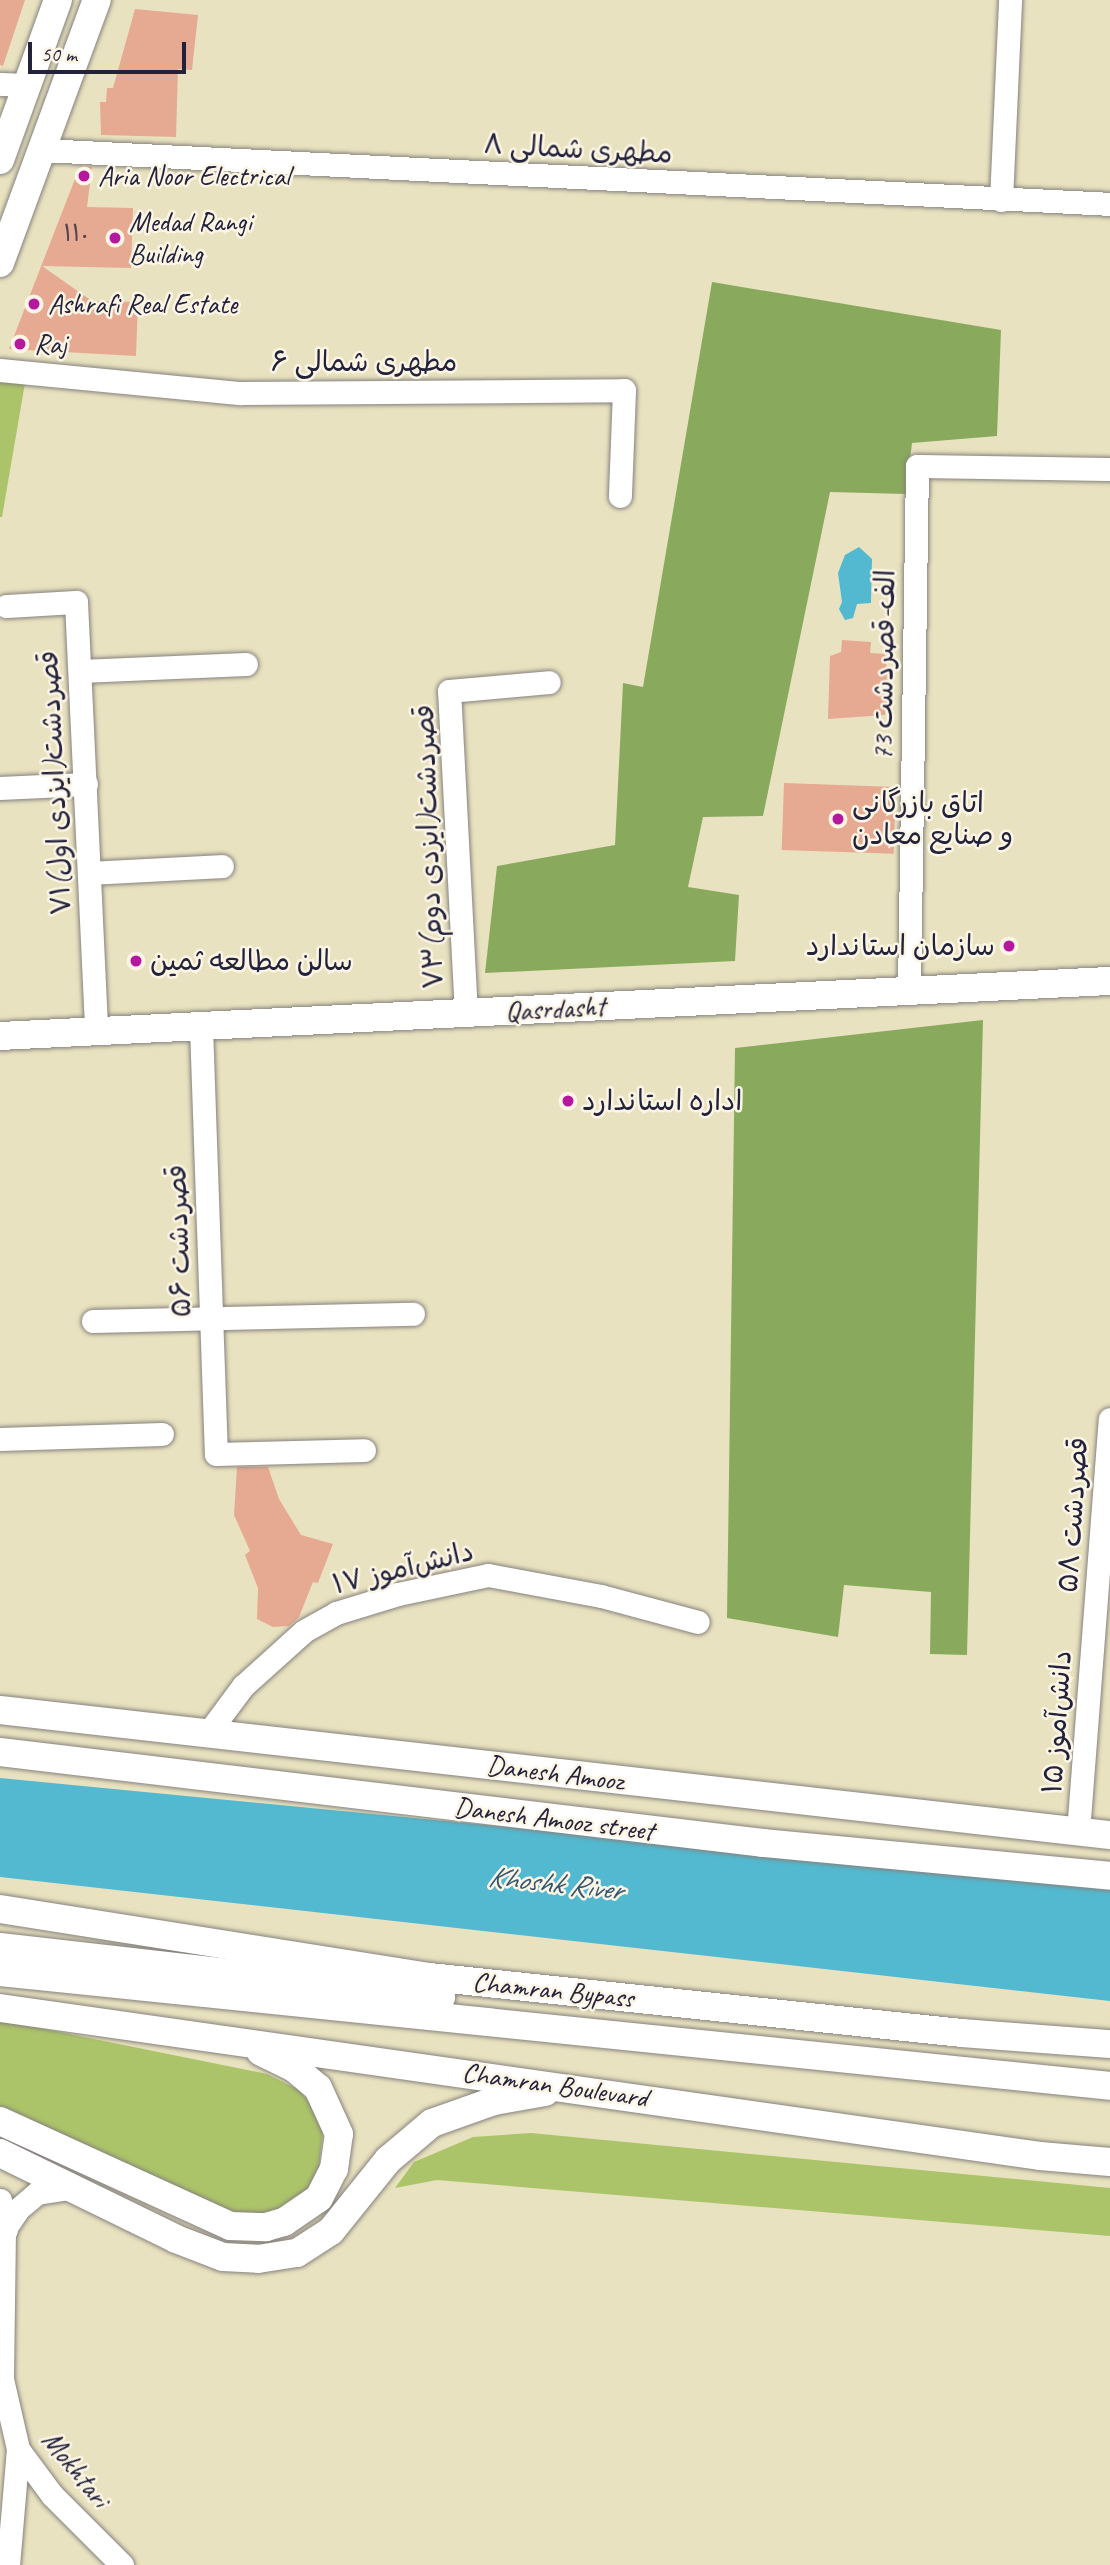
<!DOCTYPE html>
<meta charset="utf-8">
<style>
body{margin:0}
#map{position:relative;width:1110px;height:2565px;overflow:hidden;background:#e9e2c0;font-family:Caveat,"Playpen Sans Arabic",sans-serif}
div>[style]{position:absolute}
.green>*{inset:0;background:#acc469}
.forest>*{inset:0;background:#89aa5d}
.water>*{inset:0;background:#52b9d0}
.building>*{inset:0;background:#e6aa92;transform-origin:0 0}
.roads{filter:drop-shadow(0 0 2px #86827e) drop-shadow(0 0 2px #86827e)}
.minor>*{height:23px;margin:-11.5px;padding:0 11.5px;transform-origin:11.5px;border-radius:11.5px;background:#fff}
.major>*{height:28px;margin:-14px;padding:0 14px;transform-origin:14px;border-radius:14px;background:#fff}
.dots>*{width:19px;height:19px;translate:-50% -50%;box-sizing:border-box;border:4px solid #fcf5e5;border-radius:50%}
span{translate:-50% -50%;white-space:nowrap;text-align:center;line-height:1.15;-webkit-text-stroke:5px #fcf5e5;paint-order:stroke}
.number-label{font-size:24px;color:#534451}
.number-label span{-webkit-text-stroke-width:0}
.street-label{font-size:28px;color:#22223b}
.poi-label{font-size:28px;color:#22223b}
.left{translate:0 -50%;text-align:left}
.right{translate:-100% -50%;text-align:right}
.water-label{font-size:30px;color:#33576f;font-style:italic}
.scale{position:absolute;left:28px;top:42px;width:158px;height:32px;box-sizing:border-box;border:4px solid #22223b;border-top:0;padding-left:9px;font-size:21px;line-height:24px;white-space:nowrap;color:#22223b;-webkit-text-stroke:5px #fcf5e5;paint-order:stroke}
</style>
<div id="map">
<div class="green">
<div style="clip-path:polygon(0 379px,25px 383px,2px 517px,0 517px)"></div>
<div style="clip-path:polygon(0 2020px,267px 2074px,299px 2090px,314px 2108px,323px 2131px,319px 2167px,307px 2192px,292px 2207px,268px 2215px,245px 2216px,218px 2209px,0 2107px)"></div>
<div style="clip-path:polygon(531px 2133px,1110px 2188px,1110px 2236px,437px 2180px,395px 2188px,414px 2162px,473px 2137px)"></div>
</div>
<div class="forest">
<div style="clip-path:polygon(712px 282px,1001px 330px,997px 436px,912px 443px,906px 494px,830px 492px,763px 816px,703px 817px,688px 887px,739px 895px,735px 961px,485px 973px,497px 866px,615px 845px,623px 683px,643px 687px)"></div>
<div style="clip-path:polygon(983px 1020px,967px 1655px,930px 1654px,931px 1592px,844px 1585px,838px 1637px,727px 1618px,735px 1048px)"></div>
</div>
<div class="water">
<div style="clip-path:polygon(859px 547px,872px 559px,871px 603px,857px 604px,853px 618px,845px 620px,839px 609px,842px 602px,838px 573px,845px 555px)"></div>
<div style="clip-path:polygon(0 1778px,1110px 1885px,1110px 2001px,0 1877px)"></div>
</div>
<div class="building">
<div style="clip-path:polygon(0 0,25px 0,3px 66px,0 65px)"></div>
<div style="clip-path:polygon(135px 9px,198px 15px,192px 70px,178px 69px,176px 137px,101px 135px,100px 102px,106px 102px,107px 88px,113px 88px)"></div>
<div style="clip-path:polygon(80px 166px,92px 167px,87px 207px,133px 208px,131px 268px,42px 266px,92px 301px,138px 302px,136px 356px,9px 349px)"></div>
<div style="clip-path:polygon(842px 640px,871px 642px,870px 653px,885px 654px,887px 671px,893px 672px,885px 715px,828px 719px,830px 656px,841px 652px)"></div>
<div style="left:784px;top:783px;width:112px;height:67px;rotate:2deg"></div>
<div style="clip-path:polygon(237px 1467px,268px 1467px,279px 1499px,301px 1535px,333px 1544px,318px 1583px,313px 1582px,299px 1617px,289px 1626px,273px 1627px,257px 1619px,258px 1588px,245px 1555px,250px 1551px,234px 1515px)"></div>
</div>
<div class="roads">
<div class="minor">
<div style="left:0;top:84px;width:28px;rotate:2deg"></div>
<div style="left:42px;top:150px;width:1069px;rotate:2.89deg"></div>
<div style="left:1001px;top:200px;width:200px;rotate:-87.4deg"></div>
<div style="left:0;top:370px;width:242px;rotate:5.5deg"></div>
<div style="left:241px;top:393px;width:383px;rotate:-0.4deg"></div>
<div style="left:624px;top:390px;width:106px;rotate:92.2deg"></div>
<div style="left:6px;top:606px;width:70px;rotate:-3.3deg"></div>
<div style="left:76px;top:602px;width:429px;rotate:87.3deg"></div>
<div style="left:80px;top:671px;width:166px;rotate:-2.4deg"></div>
<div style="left:0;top:788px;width:86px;rotate:-2.7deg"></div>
<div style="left:90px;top:873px;width:132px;rotate:-3deg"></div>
<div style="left:909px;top:992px;width:526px;rotate:-89.13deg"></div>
<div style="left:917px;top:466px;width:193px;rotate:0.9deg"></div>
<div style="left:466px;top:1014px;width:323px;rotate:-93deg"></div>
<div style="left:449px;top:691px;width:100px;rotate:-5.1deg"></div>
<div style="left:201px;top:1027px;width:427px;rotate:88deg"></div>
<div style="left:216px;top:1454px;width:148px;rotate:-1.5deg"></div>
<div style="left:93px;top:1321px;width:320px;rotate:-1.3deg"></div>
<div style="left:0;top:1439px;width:162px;rotate:-1.8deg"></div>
<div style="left:208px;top:1733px;width:59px;rotate:-53.3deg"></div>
<div style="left:243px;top:1686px;width:82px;rotate:-42deg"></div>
<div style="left:304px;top:1631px;width:37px;rotate:-29deg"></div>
<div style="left:336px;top:1613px;width:65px;rotate:-17deg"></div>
<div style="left:398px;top:1594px;width:92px;rotate:-11.9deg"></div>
<div style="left:488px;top:1575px;width:115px;rotate:10.5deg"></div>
<div style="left:601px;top:1596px;width:100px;rotate:15deg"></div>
<div style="left:1078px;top:1832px;width:414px;rotate:-85.6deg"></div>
<div style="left:0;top:2200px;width:30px;rotate:82deg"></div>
<div style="left:4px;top:2230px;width:149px;rotate:90.8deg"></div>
<div style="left:2px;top:2379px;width:72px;rotate:77.1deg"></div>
<div style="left:18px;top:2449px;width:57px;rotate:53.5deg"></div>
<div style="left:52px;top:2495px;width:99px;rotate:45deg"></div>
<div style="left:4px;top:2230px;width:25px;rotate:-56deg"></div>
<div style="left:18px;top:2209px;width:25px;rotate:-40deg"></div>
<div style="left:37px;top:2193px;width:31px;rotate:-9deg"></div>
<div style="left:8px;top:2565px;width:116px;rotate:-85.1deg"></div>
</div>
<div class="major">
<div style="left:0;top:160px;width:170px;rotate:-70.1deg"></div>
<div style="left:0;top:263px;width:280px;rotate:-69.8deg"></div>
<div style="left:0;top:1036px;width:1111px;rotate:-2.84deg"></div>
<div style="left:0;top:1710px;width:1117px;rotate:6.43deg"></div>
<div style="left:0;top:1752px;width:768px;rotate:6.8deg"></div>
<div style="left:763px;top:1843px;width:349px;rotate:5.4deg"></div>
<div style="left:0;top:1909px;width:435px;rotate:9deg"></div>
<div style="left:430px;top:1977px;width:535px;rotate:6.01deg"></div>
<div style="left:962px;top:2033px;width:148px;rotate:4.3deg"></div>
<div style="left:0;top:1947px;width:444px;rotate:6.5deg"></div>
<div style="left:0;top:1972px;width:1116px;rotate:5.86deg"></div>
<div style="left:0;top:2008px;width:1050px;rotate:8.1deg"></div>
<div style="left:1040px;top:2156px;width:70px;rotate:4.9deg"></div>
<div style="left:0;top:2121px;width:253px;rotate:24.5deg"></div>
<div style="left:230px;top:2226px;width:36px;rotate:2deg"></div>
<div style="left:266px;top:2227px;width:19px;rotate:-16deg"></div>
<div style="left:284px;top:2222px;width:42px;rotate:-34.4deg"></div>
<div style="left:319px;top:2198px;width:33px;rotate:-63deg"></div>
<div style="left:334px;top:2169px;width:35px;rotate:-82deg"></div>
<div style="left:339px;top:2134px;width:51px;rotate:-114.5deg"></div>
<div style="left:318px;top:2088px;width:31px;rotate:-140deg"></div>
<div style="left:294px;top:2068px;width:37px;rotate:-154deg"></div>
<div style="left:0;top:2153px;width:196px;rotate:26deg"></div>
<div style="left:176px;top:2239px;width:50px;rotate:21deg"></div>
<div style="left:223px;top:2257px;width:35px;rotate:3deg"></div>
<div style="left:258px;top:2259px;width:39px;rotate:-9deg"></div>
<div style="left:297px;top:2253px;width:40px;rotate:-32.9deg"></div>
<div style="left:331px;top:2231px;width:91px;rotate:-51.2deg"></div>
<div style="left:388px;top:2160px;width:57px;rotate:-40.1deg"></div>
<div style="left:432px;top:2123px;width:66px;rotate:-19.5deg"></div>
<div style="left:494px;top:2101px;width:52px;rotate:-10deg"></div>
<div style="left:0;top:2224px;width:7px;rotate:56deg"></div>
</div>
</div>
<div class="dots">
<div style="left:84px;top:176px;background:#b5179e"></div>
<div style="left:115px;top:238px;background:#b5179e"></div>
<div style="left:34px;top:304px;background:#b5179e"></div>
<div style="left:20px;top:344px;background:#b5179e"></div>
<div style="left:838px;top:819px;background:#b5179e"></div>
<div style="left:1009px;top:946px;background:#b5179e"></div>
<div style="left:136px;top:961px;background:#b5179e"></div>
<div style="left:568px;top:1101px;background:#b5179e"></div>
</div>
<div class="number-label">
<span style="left:76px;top:234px">۱۱۰</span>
</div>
<div class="street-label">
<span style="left:578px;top:149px;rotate:3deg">۸ مطهری شمالی</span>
<span style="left:364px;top:362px">۶ مطهری شمالی</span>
<span style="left:884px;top:665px;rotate:-89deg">73 الف-قصردشت</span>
<span style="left:55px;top:783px;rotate:-93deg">۷۱قصردشت(ایزدی اول)</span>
<span style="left:429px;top:847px;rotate:-92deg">۷۳قصردشت(ایزدی دوم)</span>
<span style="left:555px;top:1009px;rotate:-3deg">Qasrdasht</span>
<span style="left:179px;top:1241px;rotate:-92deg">۵۶ قصردشت</span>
<span style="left:1073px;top:1515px;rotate:-86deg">قصردشت ۵۸</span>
<span style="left:403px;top:1568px;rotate:-14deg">دانش‌آموز ۱۷</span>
<span style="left:1057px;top:1722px;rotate:-86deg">دانش‌آموز ۱۵</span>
<span style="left:555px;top:1773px;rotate:7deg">Danesh Amooz</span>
<span style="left:554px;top:1819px;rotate:7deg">Danesh Amooz street</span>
<span style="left:553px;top:1990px;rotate:6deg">Chamran Bypass</span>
<span style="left:555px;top:2085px;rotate:8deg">Chamran Boulevard</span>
<span style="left:76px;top:2469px;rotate:51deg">Mokhtari</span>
</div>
<div class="poi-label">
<span class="left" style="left:98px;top:176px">Aria Noor Electrical</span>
<span class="left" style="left:129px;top:238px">Medad Rangi<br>Building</span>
<span class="left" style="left:48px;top:304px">Ashrafi Real Estate</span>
<span class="left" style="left:34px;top:344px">Raj</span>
<span class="left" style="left:852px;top:819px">اتاق بازرگانی<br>و صنایع معادن</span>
<span class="right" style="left:995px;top:946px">سازمان استاندارد</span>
<span class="left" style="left:150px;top:961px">سالن مطالعه ثمین</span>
<span class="left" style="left:582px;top:1101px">اداره استاندارد</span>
</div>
<div class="water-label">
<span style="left:555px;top:1883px;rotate:6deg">Khoshk River</span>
</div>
<div class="scale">50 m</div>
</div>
